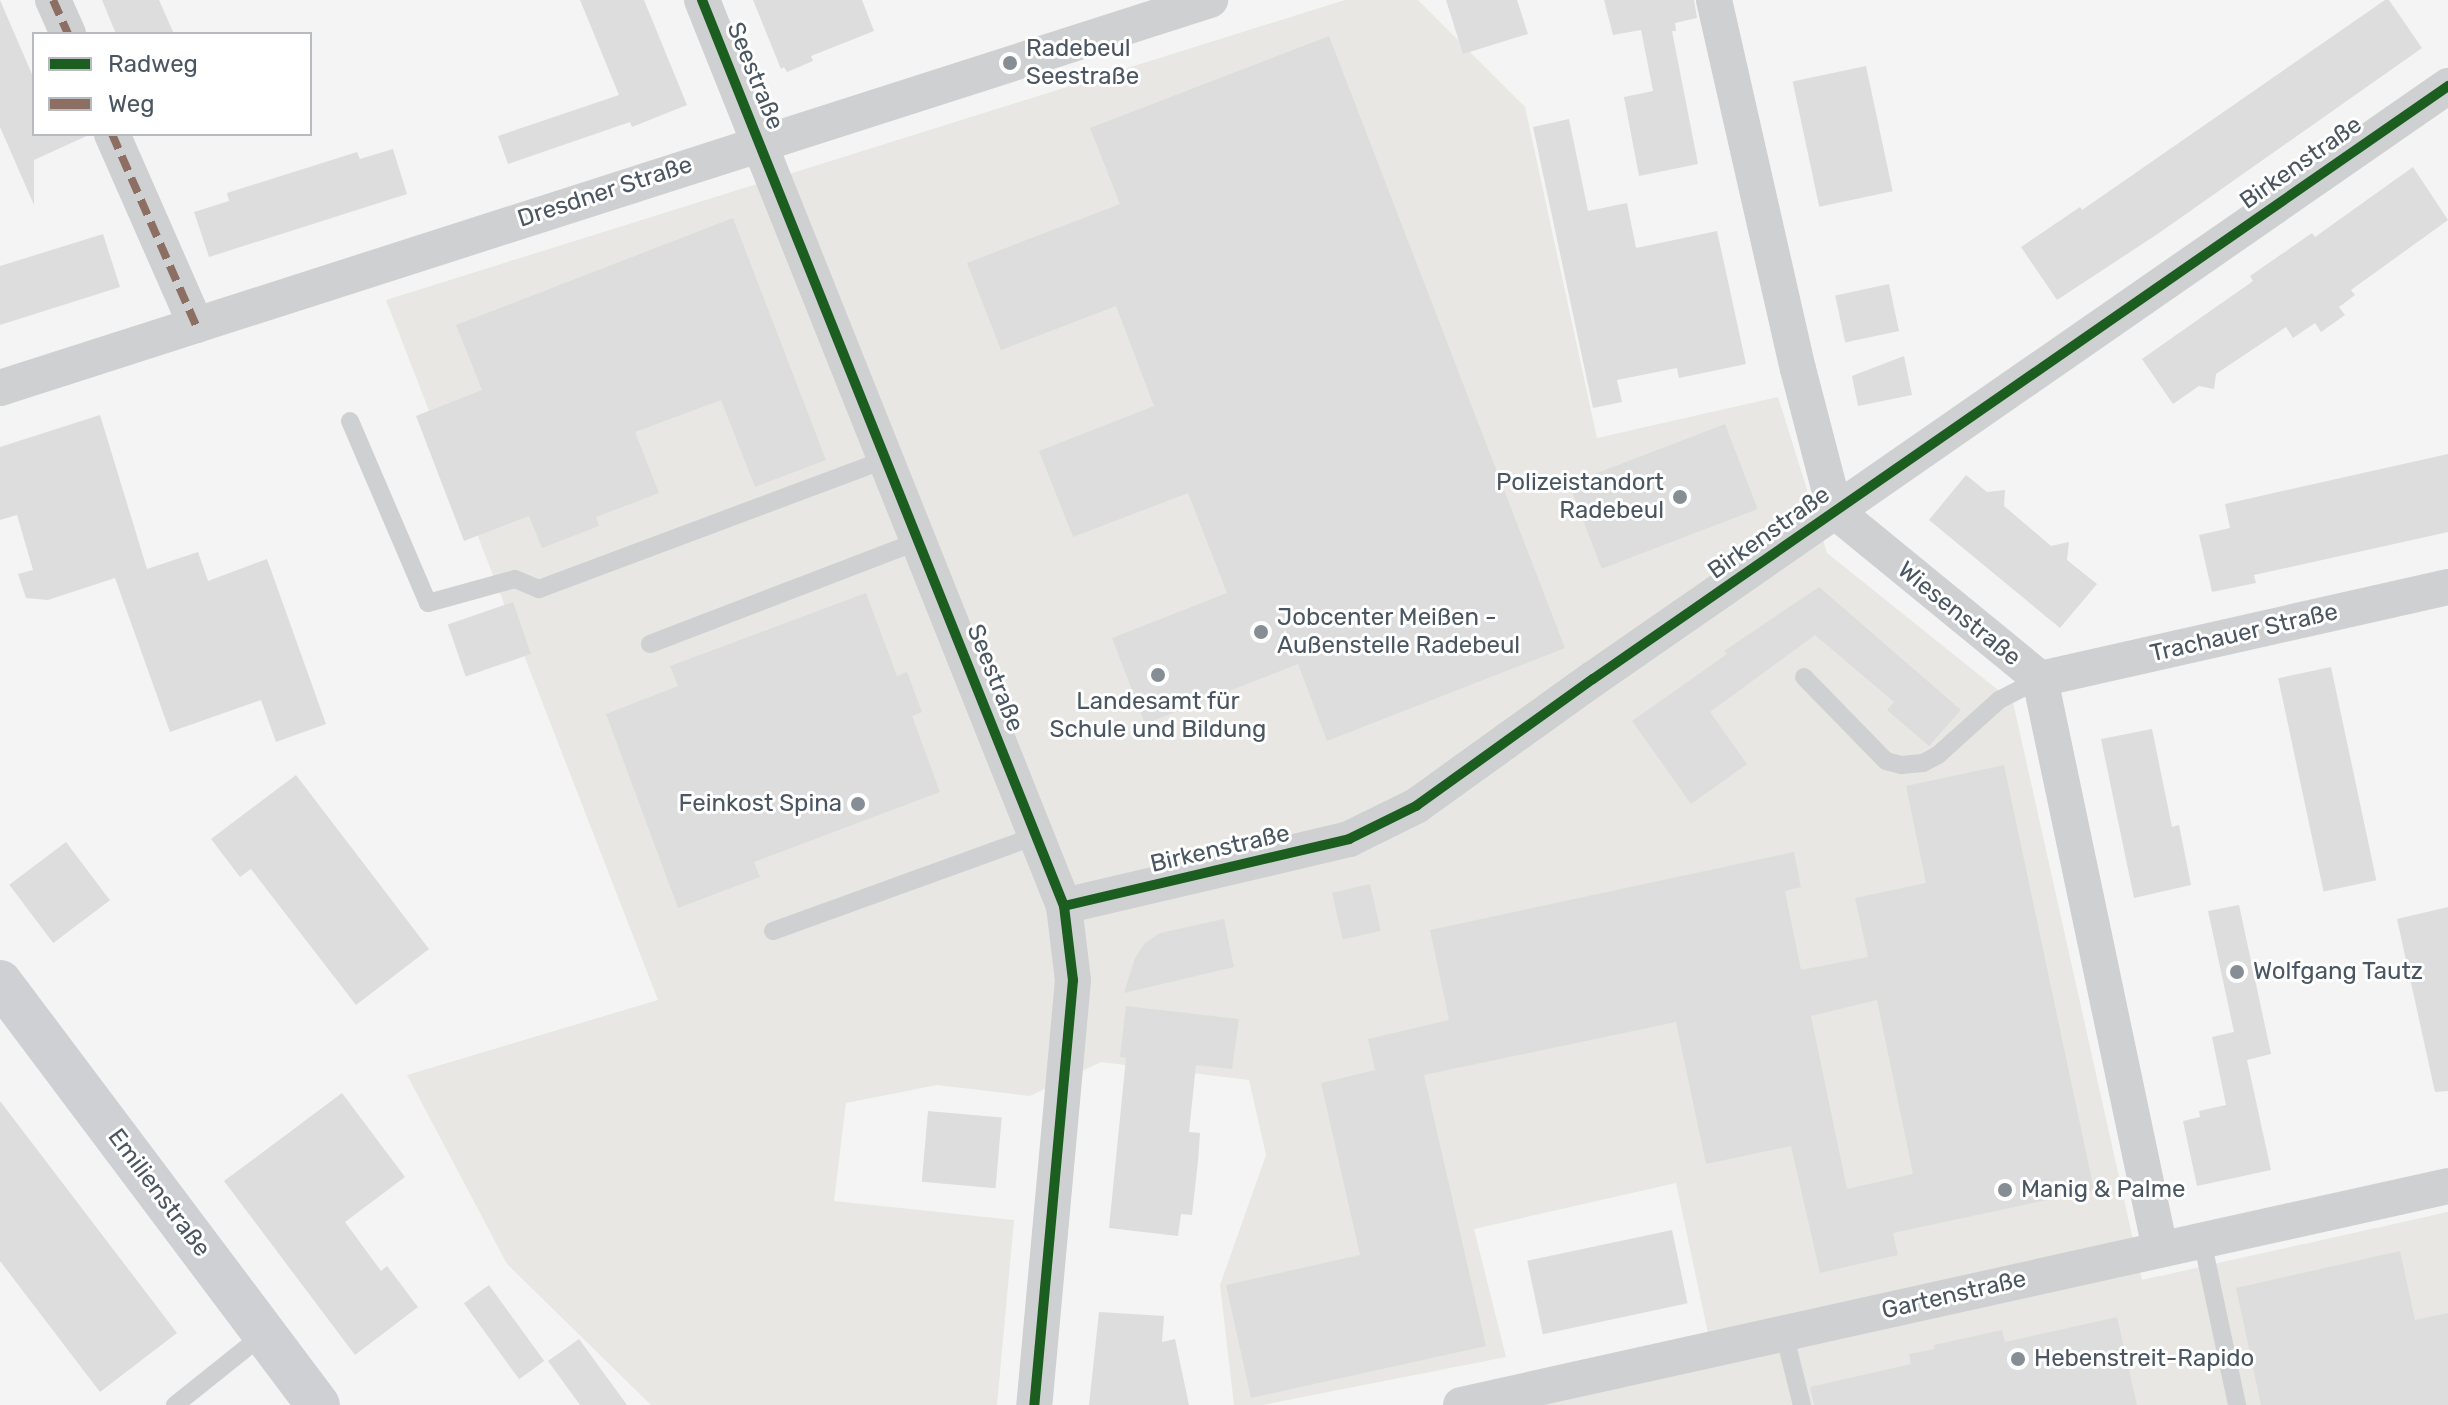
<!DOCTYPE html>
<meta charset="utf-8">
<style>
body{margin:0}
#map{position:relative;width:2448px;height:1405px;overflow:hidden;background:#f4f4f4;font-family:Rubik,sans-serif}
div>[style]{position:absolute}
.commercial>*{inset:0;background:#e8e7e3}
.building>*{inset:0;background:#ddddde;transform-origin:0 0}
.lane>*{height:18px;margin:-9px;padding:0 9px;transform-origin:9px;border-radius:9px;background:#ced0d2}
.street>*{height:36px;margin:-18px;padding:0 18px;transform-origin:18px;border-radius:18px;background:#ced0d2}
.secondary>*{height:44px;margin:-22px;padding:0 22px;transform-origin:22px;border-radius:22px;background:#ced0d4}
.quiet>*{height:8px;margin-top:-4px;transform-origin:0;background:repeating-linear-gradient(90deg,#8d6e63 0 16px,transparent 0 24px)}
.cycleway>*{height:10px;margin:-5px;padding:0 5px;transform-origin:5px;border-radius:5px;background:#1b5e20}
.dots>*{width:22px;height:22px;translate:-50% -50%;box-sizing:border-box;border:4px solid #fff;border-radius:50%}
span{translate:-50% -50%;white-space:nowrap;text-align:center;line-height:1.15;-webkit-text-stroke:6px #fff;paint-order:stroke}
.poi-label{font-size:24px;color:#4a5661}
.left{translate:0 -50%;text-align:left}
.right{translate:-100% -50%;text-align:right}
.street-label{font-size:24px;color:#4a5661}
.legend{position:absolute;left:32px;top:32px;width:280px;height:104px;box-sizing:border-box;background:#fff;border:2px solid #b7bbc0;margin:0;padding:10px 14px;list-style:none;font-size:24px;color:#4a5661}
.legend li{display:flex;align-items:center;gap:16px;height:40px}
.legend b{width:40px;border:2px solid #b7bbc0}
</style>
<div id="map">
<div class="commercial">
<div style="clip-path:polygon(1345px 0,1418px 0,1525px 107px,1597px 438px,1778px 397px,1827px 553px,2013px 702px,2142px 1280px,2448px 1212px,2448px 1405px,1521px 1405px,1713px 1357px,1676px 1183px,1474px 1229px,1506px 1357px,1263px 1405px,1234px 1405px,1220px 1285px,1266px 1155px,1249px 1080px,1101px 1062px,1030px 1096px,937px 1085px,846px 1103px,834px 1201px,1014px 1220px,997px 1405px,651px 1405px,507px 1264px,407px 1075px,658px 1000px,386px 300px)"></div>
</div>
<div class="building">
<div style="clip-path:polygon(0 0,34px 79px,34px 134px,91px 134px,34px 160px,34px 205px,0 127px)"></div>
<div style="clip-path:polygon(102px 0,159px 0,174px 34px,116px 34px)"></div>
<div style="clip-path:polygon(580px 0,644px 0,687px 105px,632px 127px,630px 122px,508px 164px,498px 136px,619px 95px)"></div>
<div style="clip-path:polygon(753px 0,862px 0,874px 31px,811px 56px,813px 61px,787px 72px,784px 67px,781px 69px)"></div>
<div style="clip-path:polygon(1446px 0,1517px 0,1528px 34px,1463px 54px)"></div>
<div style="clip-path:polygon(1604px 0,1694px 0,1697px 18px,1675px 23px,1676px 31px,1672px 31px,1698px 164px,1639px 176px,1624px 97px,1653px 91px,1641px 30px,1613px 35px)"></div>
<div style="clip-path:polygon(2385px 0,2389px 0,2422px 48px,2159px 233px,2057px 300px,2021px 247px,2080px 207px,2082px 210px)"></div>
<div style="clip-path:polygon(1329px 36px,1565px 648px,1327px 741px,1298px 664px,1145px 724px,1112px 638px,1227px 593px,1188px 493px,1073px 537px,1039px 451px,1154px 406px,1116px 306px,1001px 350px,967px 263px,1120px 204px,1090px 128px)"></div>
<div style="left:1866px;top:66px;width:128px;height:75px;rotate:78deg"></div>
<div style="clip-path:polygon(1569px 119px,1588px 211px,1627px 203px,1636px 248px,1717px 231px,1746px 364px,1679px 378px,1677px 368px,1617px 380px,1622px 402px,1593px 408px,1533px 127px)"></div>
<div style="clip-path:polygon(393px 149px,407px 194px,209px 257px,194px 212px,229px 201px,227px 193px,357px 152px,360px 159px)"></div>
<div style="clip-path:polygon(2413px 167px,2448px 220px,2351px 290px,2355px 295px,2339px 307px,2345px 315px,2321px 332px,2315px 323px,2293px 338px,2286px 327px,2216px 374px,2214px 389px,2199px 386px,2173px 404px,2142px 359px,2253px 281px,2250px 276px,2312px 233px,2315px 237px)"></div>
<div style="clip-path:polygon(733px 218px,826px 460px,755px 487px,721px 400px,635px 432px,659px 493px,596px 517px,599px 526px,542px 548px,529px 516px,464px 541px,416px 416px,482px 390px,456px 325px)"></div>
<div style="clip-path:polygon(103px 234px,120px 287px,0 325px,0 266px)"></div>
<div style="left:1889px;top:284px;width:48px;height:55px;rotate:78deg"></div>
<div style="clip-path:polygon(1904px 356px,1912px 395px,1858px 406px,1852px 376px)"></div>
<div style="clip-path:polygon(100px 415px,147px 569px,198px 552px,208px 581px,267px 559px,326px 724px,276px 742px,261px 700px,170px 732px,115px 578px,48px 600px,26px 598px,18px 574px,33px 570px,17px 515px,0 520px,0 447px)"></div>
<div style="left:1725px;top:424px;width:91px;height:167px;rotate:69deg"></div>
<div style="clip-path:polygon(2448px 454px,2448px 532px,2254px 575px,2256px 583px,2212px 592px,2199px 535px,2230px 528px,2225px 504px)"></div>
<div style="clip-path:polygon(1966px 475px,1987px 492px,2005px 490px,2004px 506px,2051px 546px,2069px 542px,2067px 560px,2097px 584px,2060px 628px,1929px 520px)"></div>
<div style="clip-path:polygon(1819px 587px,1961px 710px,1929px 746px,1887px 710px,1894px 702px,1815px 635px,1710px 712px,1747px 764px,1691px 804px,1632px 721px,1727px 654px,1724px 651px)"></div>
<div style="clip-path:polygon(866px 593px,897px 676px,907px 672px,922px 712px,912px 716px,940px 792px,754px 862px,760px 877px,678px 908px,606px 714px,678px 686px,670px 666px)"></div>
<div style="left:513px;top:602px;width:55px;height:69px;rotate:71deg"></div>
<div style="left:2331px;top:667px;width:218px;height:54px;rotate:78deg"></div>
<div style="clip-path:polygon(2152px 729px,2172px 827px,2179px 825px,2191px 885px,2134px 898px,2101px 739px)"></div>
<div style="clip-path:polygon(evenodd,2004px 765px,2094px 1190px,1893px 1233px,1898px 1255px,1820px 1273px,1791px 1146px,1706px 1164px,1676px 1022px,1424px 1075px,1486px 1346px,1251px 1398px,1226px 1285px,1360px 1255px,1321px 1083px,1375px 1070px,1368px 1039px,1449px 1020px,1430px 930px,1794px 852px,1801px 887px,1785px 891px,1801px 970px,1868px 957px,1855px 898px,1926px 883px,1906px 786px,2004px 765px,1877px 1000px,1913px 1174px,1847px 1189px,1811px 1016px,1877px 1000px)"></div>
<div style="clip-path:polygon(296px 775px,429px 949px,356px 1005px,251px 869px,240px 877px,211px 839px)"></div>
<div style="left:66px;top:842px;width:73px;height:71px;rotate:53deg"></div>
<div style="left:1370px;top:884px;width:48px;height:39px;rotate:77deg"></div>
<div style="clip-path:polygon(2239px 905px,2271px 1054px,2247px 1060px,2271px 1170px,2197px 1186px,2183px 1121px,2200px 1117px,2199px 1111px,2226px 1105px,2212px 1037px,2234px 1032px,2208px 911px)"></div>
<div style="clip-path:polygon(2448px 907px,2448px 1091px,2435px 1092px,2397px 919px)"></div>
<div style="clip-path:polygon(1224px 919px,1234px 967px,1124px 993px,1135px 958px,1145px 943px,1160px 933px)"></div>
<div style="clip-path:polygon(1126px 1006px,1239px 1019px,1232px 1069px,1196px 1065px,1189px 1132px,1200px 1133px,1198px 1161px,1192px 1215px,1181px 1214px,1178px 1236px,1109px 1228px,1126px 1058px,1120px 1057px)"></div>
<div style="clip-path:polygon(342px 1093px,405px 1177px,345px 1222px,381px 1271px,387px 1266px,418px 1307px,355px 1355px,224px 1181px)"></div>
<div style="clip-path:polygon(0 1101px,177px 1333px,100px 1392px,0 1261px)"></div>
<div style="left:928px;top:1111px;width:74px;height:71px;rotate:5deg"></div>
<div style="left:1672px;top:1230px;width:75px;height:148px;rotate:78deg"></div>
<div style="clip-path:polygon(2400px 1251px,2415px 1320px,2448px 1313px,2448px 1405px,2261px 1405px,2236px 1288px)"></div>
<div style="left:489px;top:1285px;width:94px;height:31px;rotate:54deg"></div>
<div style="clip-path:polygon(1099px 1312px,1164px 1316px,1162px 1342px,1175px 1339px,1189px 1405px,1089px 1405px)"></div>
<div style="clip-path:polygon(2117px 1317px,2137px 1405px,1814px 1405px,1810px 1387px,1911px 1364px,1909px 1354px,1935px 1349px,1934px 1345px,2002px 1330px,2005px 1342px)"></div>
<div style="clip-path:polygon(579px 1339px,627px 1405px,580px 1405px,548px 1361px)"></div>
</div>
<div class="lane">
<div style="left:350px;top:421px;width:198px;rotate:66.8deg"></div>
<div style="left:428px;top:603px;width:90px;rotate:-15.4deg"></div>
<div style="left:515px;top:579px;width:26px;rotate:23deg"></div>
<div style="left:539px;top:589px;width:371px;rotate:-20.5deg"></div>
<div style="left:650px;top:644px;width:288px;rotate:-21deg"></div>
<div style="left:1804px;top:677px;width:117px;rotate:45.7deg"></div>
<div style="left:1886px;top:761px;width:16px;rotate:15deg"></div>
<div style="left:1901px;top:765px;width:22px;rotate:-5deg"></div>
<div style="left:1923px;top:763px;width:17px;rotate:-28deg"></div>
<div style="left:1938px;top:755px;width:82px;rotate:-42deg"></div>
<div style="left:1999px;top:700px;width:46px;rotate:-27.1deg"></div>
<div style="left:773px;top:931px;width:280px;rotate:-19.9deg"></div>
<div style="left:2202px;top:1240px;width:169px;rotate:78deg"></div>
<div style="left:1784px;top:1333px;width:74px;rotate:76deg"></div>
<div style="left:175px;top:1405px;width:114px;rotate:-38.6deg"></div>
</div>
<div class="street">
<div style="left:53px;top:0;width:37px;rotate:66deg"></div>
<div style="left:702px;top:0;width:976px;rotate:68.22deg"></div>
<div style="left:1064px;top:906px;width:75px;rotate:83.1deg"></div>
<div style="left:1073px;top:980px;width:427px;rotate:95.2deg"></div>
<div style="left:1714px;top:0;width:378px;rotate:77.2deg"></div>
<div style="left:1798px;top:369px;width:147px;rotate:75.4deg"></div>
<div style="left:1835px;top:511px;width:265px;rotate:39.3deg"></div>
<div style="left:2040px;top:679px;width:582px;rotate:78.11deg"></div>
<div style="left:112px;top:134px;width:209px;rotate:66.3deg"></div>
<div style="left:0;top:388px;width:1271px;rotate:-17.78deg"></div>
<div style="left:2040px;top:679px;width:418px;rotate:-12.7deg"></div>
<div style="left:1064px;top:906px;width:293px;rotate:-13.2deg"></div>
<div style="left:1349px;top:839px;width:75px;rotate:-26.2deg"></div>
<div style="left:1416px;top:806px;width:218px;rotate:-35.7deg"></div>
<div style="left:1593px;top:679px;width:1041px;rotate:-34.74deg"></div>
<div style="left:1461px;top:1405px;width:1011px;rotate:-12.51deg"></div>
</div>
<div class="secondary">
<div style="left:0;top:982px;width:529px;rotate:53.07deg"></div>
</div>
<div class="quiet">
<div style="left:53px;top:0;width:37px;rotate:66deg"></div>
<div style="left:112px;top:134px;width:209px;rotate:66.3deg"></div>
</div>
<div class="cycleway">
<div style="left:702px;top:0;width:976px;rotate:68.22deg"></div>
<div style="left:1064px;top:906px;width:75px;rotate:83.1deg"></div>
<div style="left:1073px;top:980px;width:427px;rotate:95.2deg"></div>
<div style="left:1064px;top:906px;width:293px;rotate:-13.2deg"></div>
<div style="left:1349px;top:839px;width:75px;rotate:-26.2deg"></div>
<div style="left:1416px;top:806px;width:218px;rotate:-35.7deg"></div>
<div style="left:1593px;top:679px;width:1041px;rotate:-34.74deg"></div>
</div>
<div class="dots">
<div style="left:1010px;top:63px;background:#868d94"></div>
<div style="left:1680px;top:497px;background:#868d94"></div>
<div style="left:1261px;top:632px;background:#868d94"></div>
<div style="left:1158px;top:675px;background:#868d94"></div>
<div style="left:858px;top:804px;background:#868d94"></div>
<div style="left:2237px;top:972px;background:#868d94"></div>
<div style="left:2005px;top:1190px;background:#868d94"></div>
<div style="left:2018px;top:1359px;background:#868d94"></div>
</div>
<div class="poi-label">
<span class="left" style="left:1026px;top:63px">Radebeul<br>Seestraße</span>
<span class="right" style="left:1664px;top:497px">Polizeistandort<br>Radebeul</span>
<span class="left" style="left:1277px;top:632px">Jobcenter Meißen -<br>Außenstelle Radebeul</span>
<span style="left:1158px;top:716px">Landesamt für<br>Schule und Bildung</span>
<span class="right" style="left:842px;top:804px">Feinkost Spina</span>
<span class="left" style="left:2253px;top:972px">Wolfgang Tautz</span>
<span class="left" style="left:2021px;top:1190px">Manig &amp; Palme</span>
<span class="left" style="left:2034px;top:1359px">Hebenstreit-Rapido</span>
</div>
<div class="street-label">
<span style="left:755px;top:76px;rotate:68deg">Seestraße</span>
<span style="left:2301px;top:163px;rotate:-35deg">Birkenstraße</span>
<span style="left:605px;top:192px;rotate:-18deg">Dresdner Straße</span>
<span style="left:1769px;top:533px;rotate:-35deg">Birkenstraße</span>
<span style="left:1959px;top:614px;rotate:39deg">Wiesenstraße</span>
<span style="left:2244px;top:633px;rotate:-13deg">Trachauer Straße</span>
<span style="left:995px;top:678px;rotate:68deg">Seestraße</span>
<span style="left:1220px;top:849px;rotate:-13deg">Birkenstraße</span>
<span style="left:159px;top:1193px;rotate:53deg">Emilienstraße</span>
<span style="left:1954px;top:1295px;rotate:-13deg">Gartenstraße</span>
</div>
<ul class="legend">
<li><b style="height:10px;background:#1b5e20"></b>Radweg</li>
<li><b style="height:10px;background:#8d6e63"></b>Weg</li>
</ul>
</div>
